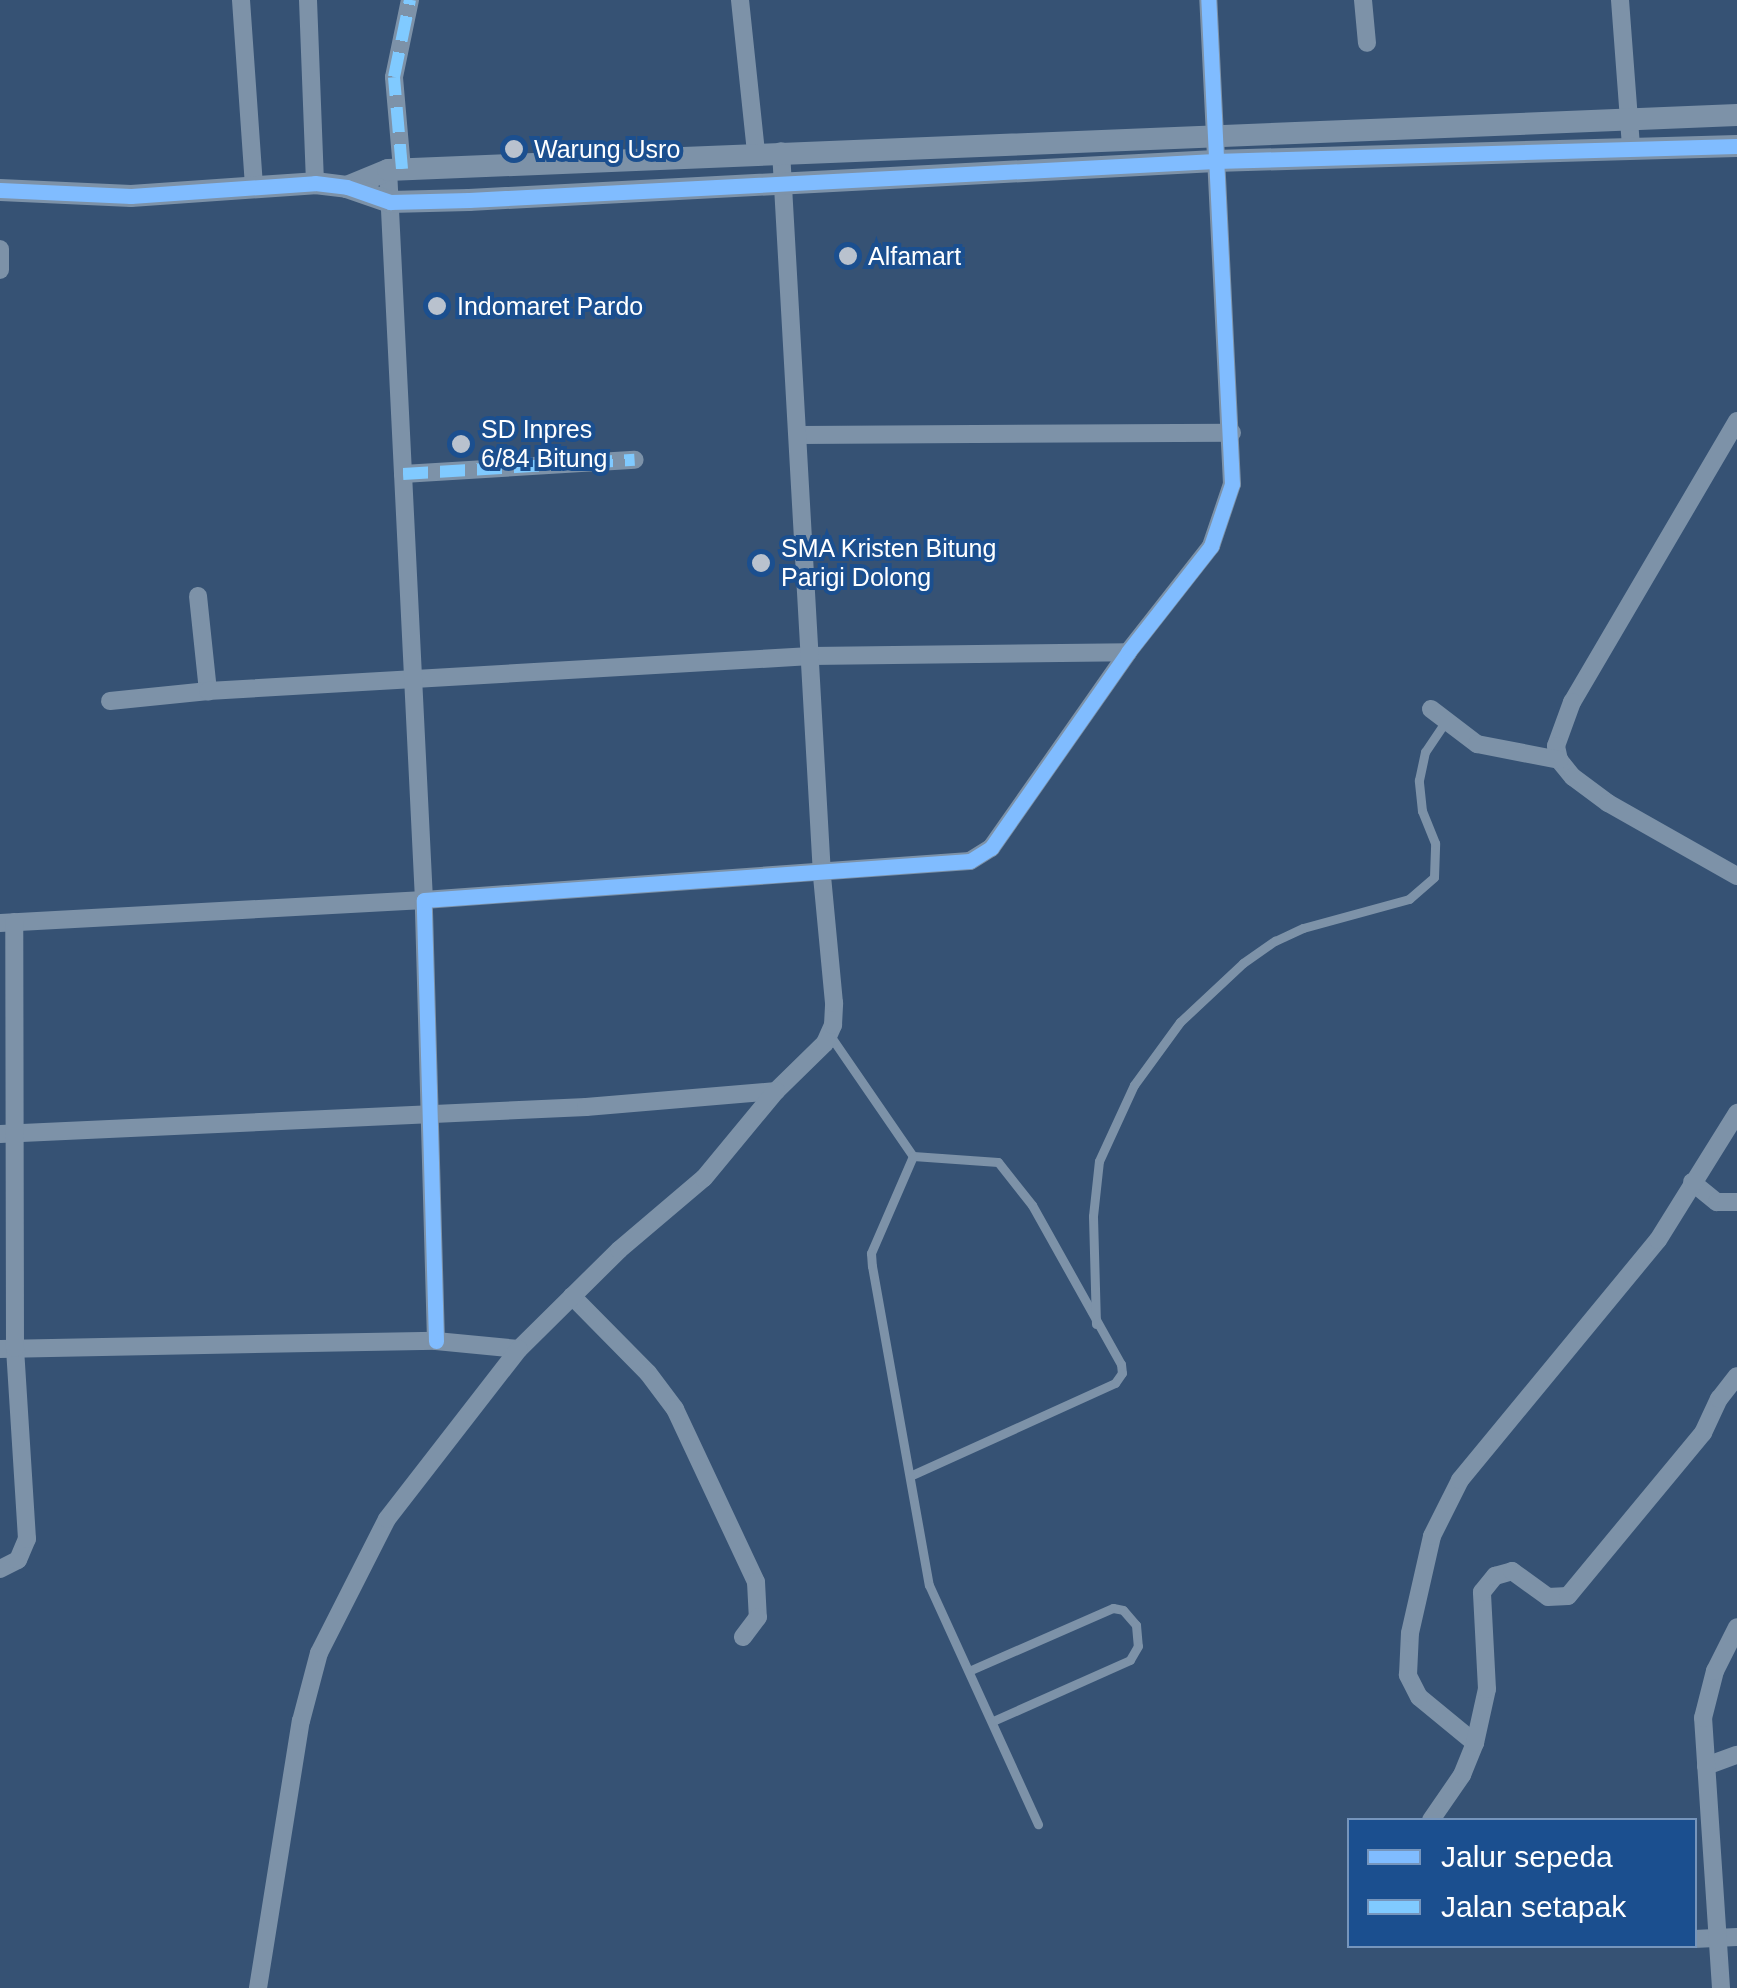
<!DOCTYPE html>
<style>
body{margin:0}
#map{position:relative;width:1737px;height:1988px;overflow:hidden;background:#365274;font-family:Arial,sans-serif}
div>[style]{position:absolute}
.service>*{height:9px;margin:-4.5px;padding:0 4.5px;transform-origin:4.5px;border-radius:4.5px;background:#7d92a8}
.minor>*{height:18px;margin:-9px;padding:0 9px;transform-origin:9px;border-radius:9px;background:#7d92a8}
.tertiary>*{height:22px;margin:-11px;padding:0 11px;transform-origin:11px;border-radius:11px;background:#7d92a8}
.quiet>*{height:12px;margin-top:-6px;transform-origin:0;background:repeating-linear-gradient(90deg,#80caff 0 25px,transparent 0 37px)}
.cycleway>*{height:15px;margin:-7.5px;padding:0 7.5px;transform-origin:7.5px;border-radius:7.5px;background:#80bcff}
.dots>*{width:28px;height:28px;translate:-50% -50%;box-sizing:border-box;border:5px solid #1b4f8f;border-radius:50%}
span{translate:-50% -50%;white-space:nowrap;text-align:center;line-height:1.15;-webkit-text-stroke:8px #1b4f8f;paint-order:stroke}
.poi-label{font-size:25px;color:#fff}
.left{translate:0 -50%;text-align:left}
.legend{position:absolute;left:1347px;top:1818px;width:350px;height:130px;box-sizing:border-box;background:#1b4f8f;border:2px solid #7695bc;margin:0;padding:12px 18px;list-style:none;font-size:30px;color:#fff}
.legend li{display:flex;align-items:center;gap:20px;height:50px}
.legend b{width:50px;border:2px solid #7695bc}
</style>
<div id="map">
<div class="service">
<div style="left:829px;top:1034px;width:148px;rotate:55.5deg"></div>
<div style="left:913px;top:1156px;width:85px;rotate:4deg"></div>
<div style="left:998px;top:1162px;width:55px;rotate:51.7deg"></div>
<div style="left:1032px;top:1205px;width:182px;rotate:60.8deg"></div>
<div style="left:1121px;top:1364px;width:9px;rotate:84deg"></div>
<div style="left:1122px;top:1373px;width:12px;rotate:125deg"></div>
<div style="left:1115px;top:1383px;width:225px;rotate:155.6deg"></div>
<div style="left:913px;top:1156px;width:106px;rotate:113.4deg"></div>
<div style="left:871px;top:1253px;width:13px;rotate:86deg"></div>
<div style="left:872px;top:1266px;width:324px;rotate:79.9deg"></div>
<div style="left:929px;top:1585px;width:263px;rotate:65.5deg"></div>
<div style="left:1096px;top:1324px;width:108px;rotate:-91.6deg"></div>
<div style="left:1093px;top:1216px;width:55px;rotate:-83.8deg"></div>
<div style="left:1099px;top:1161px;width:84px;rotate:-65.3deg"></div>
<div style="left:1134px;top:1085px;width:78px;rotate:-53.9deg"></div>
<div style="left:1180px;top:1022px;width:86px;rotate:-43.1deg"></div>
<div style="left:1243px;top:963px;width:39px;rotate:-35deg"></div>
<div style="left:1275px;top:941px;width:31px;rotate:-25deg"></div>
<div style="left:1303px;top:928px;width:110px;rotate:-15.3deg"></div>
<div style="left:1409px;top:899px;width:33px;rotate:-41deg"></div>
<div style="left:1434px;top:877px;width:34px;rotate:-88deg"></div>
<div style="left:1435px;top:843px;width:35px;rotate:-112deg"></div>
<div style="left:1422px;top:811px;width:31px;rotate:-96deg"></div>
<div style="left:1419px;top:780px;width:29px;rotate:-78deg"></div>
<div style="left:1425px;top:752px;width:37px;rotate:-56deg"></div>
<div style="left:971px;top:1670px;width:155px;rotate:-23.6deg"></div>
<div style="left:1113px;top:1608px;width:10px;rotate:11deg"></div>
<div style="left:1123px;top:1610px;width:20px;rotate:49deg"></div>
<div style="left:1136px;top:1625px;width:21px;rotate:85deg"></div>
<div style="left:1138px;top:1646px;width:16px;rotate:120deg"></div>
<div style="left:1130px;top:1660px;width:150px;rotate:156deg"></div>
</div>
<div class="minor">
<div style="left:241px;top:0;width:186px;rotate:86deg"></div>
<div style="left:308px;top:0;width:183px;rotate:87.8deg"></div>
<div style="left:740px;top:0;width:153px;rotate:84deg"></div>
<div style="left:1363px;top:0;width:43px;rotate:84.7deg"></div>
<div style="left:1620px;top:0;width:146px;rotate:85.7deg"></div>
<div style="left:402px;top:169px;width:92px;rotate:-95deg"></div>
<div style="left:394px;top:77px;width:79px;rotate:-78.3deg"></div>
<div style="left:0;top:249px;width:21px;rotate:90deg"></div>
<div style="left:1737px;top:421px;width:326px;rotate:120.4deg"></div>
<div style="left:1572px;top:702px;width:47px;rotate:110deg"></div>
<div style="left:1556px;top:746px;width:14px;rotate:78deg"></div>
<div style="left:1559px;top:760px;width:22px;rotate:51deg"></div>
<div style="left:1573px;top:777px;width:44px;rotate:36.6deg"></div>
<div style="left:1608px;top:803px;width:148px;rotate:29.5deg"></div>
<div style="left:799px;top:435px;width:433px;rotate:-0.3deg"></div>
<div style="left:403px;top:474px;width:232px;rotate:-3.5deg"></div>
<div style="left:198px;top:596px;width:96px;rotate:84deg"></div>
<div style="left:110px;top:701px;width:99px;rotate:-5.8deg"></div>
<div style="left:208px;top:691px;width:604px;rotate:-3.32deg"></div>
<div style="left:811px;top:656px;width:317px;rotate:-0.7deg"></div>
<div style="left:1431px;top:709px;width:58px;rotate:37.3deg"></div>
<div style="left:1477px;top:744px;width:84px;rotate:11deg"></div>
<div style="left:0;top:923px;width:425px;rotate:-3.1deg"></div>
<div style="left:424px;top:900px;width:731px;rotate:-92.82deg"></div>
<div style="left:0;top:1134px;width:587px;rotate:-2.64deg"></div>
<div style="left:586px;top:1107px;width:191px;rotate:-4.8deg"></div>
<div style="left:776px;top:1091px;width:69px;rotate:-44.4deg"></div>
<div style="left:825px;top:1043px;width:20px;rotate:-66deg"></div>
<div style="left:833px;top:1025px;width:22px;rotate:-87deg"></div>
<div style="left:834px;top:1003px;width:129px;rotate:-95.4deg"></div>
<div style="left:822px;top:875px;width:725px;rotate:-93.24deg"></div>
<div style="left:1692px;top:1182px;width:32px;rotate:39deg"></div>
<div style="left:1717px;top:1202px;width:20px"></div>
<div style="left:572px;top:1296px;width:108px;rotate:45.4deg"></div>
<div style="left:648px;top:1373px;width:45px;rotate:53.1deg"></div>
<div style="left:675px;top:1409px;width:191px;rotate:64.9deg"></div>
<div style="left:756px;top:1582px;width:35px;rotate:87deg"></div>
<div style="left:758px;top:1617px;width:25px;rotate:127deg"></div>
<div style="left:436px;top:1341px;width:441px;rotate:-91.6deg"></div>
<div style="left:424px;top:900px;width:547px;rotate:-4.09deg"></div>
<div style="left:970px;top:861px;width:25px;rotate:-32deg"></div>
<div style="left:991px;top:848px;width:239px;rotate:-55deg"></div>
<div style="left:1128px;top:652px;width:135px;rotate:-51.9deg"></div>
<div style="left:1211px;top:546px;width:65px;rotate:-71.3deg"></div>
<div style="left:1232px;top:484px;width:485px;rotate:-92.8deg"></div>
<div style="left:0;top:1349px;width:436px;rotate:-1.1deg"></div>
<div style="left:436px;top:1341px;width:83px;rotate:5.5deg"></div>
<div style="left:519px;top:1349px;width:141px;rotate:-44.7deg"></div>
<div style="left:619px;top:1250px;width:111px;rotate:-40.3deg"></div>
<div style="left:704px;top:1178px;width:113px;rotate:-50.4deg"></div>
<div style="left:0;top:1569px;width:20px;rotate:-27deg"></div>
<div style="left:18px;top:1560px;width:23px;rotate:-67deg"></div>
<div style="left:27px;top:1539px;width:191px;rotate:-93.6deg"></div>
<div style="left:15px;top:1348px;width:426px;rotate:-90.1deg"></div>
<div style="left:1475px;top:1743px;width:72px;rotate:-140.6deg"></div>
<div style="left:1419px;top:1697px;width:25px;rotate:-117deg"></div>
<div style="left:1408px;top:1675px;width:42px;rotate:-87.3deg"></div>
<div style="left:1410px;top:1633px;width:99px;rotate:-77.2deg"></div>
<div style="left:1432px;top:1536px;width:63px;rotate:-63.4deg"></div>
<div style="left:1460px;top:1480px;width:311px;rotate:-50.5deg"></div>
<div style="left:1658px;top:1240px;width:150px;rotate:-58.1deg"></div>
<div style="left:1706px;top:1766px;width:33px;rotate:-20deg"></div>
<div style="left:1431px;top:1820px;width:55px;rotate:-55.4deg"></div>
<div style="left:1462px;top:1775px;width:35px;rotate:-68deg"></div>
<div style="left:1475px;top:1743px;width:55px;rotate:-77.5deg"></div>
<div style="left:1487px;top:1689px;width:97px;rotate:-93deg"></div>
<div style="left:1482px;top:1592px;width:21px;rotate:-51deg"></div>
<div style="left:1495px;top:1576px;width:18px;rotate:-16deg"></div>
<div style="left:1512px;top:1571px;width:44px;rotate:35.8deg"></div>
<div style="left:1548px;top:1597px;width:20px;rotate:-3deg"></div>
<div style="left:1568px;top:1596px;width:212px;rotate:-50.4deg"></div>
<div style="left:1703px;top:1433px;width:38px;rotate:-65deg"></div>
<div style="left:1719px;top:1399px;width:29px;rotate:-52deg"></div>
<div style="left:1694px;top:1939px;width:43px;rotate:-2.7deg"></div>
<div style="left:258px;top:1988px;width:270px;rotate:-80.9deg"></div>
<div style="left:301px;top:1721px;width:70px;rotate:-75.2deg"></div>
<div style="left:319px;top:1653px;width:150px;rotate:-63.1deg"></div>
<div style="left:387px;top:1519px;width:215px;rotate:-52.2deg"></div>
<div style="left:1721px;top:1988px;width:271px;rotate:-93.8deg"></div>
<div style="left:1703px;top:1718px;width:49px;rotate:-75.7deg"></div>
<div style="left:1715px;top:1671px;width:49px;rotate:-63.4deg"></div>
</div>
<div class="tertiary">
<div style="left:347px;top:187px;width:44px;rotate:-22.5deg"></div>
<div style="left:388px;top:170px;width:1350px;rotate:-2.33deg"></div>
<div style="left:0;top:190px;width:131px;rotate:2.6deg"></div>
<div style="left:131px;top:196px;width:184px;rotate:-4deg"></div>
<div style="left:315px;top:183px;width:32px;rotate:7deg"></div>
<div style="left:347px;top:187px;width:46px;rotate:19.2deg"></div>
<div style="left:390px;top:202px;width:79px;rotate:-1.5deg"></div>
<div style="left:469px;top:200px;width:747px;rotate:-2.99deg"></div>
<div style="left:1215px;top:161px;width:522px;rotate:-1.65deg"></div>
</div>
<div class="quiet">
<div style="left:402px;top:169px;width:92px;rotate:-95deg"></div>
<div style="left:394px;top:77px;width:79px;rotate:-78.3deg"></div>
<div style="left:403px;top:474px;width:232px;rotate:-3.5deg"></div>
</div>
<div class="cycleway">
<div style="left:0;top:190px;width:131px;rotate:2.6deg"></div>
<div style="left:131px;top:196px;width:184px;rotate:-4deg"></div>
<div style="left:315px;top:183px;width:32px;rotate:7deg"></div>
<div style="left:347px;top:187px;width:46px;rotate:19.2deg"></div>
<div style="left:390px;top:202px;width:79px;rotate:-1.5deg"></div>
<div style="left:469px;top:200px;width:747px;rotate:-2.99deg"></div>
<div style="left:1215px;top:161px;width:522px;rotate:-1.65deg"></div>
<div style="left:436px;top:1341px;width:441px;rotate:-91.6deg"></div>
<div style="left:424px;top:900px;width:547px;rotate:-4.09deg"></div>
<div style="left:970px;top:861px;width:25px;rotate:-32deg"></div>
<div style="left:991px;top:848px;width:239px;rotate:-55deg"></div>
<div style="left:1128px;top:652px;width:135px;rotate:-51.9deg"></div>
<div style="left:1211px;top:546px;width:65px;rotate:-71.3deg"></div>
<div style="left:1232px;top:484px;width:485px;rotate:-92.8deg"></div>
</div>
<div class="dots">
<div style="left:514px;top:149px;background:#b9c2ce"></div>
<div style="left:848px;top:256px;background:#b9c2ce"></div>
<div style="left:437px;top:306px;background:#b9c2ce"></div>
<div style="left:461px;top:444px;background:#b9c2ce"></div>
<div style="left:761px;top:563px;background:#b9c2ce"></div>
</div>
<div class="poi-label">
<span class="left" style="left:534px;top:149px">Warung Usro</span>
<span class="left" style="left:868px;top:256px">Alfamart</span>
<span class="left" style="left:457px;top:306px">Indomaret Pardo</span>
<span class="left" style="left:481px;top:444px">SD Inpres<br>6/84 Bitung</span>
<span class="left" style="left:781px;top:563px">SMA Kristen Bitung<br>Parigi Dolong</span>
</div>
<ul class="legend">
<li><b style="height:12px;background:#80bcff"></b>Jalur sepeda</li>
<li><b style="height:12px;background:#80caff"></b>Jalan setapak</li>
</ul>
</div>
